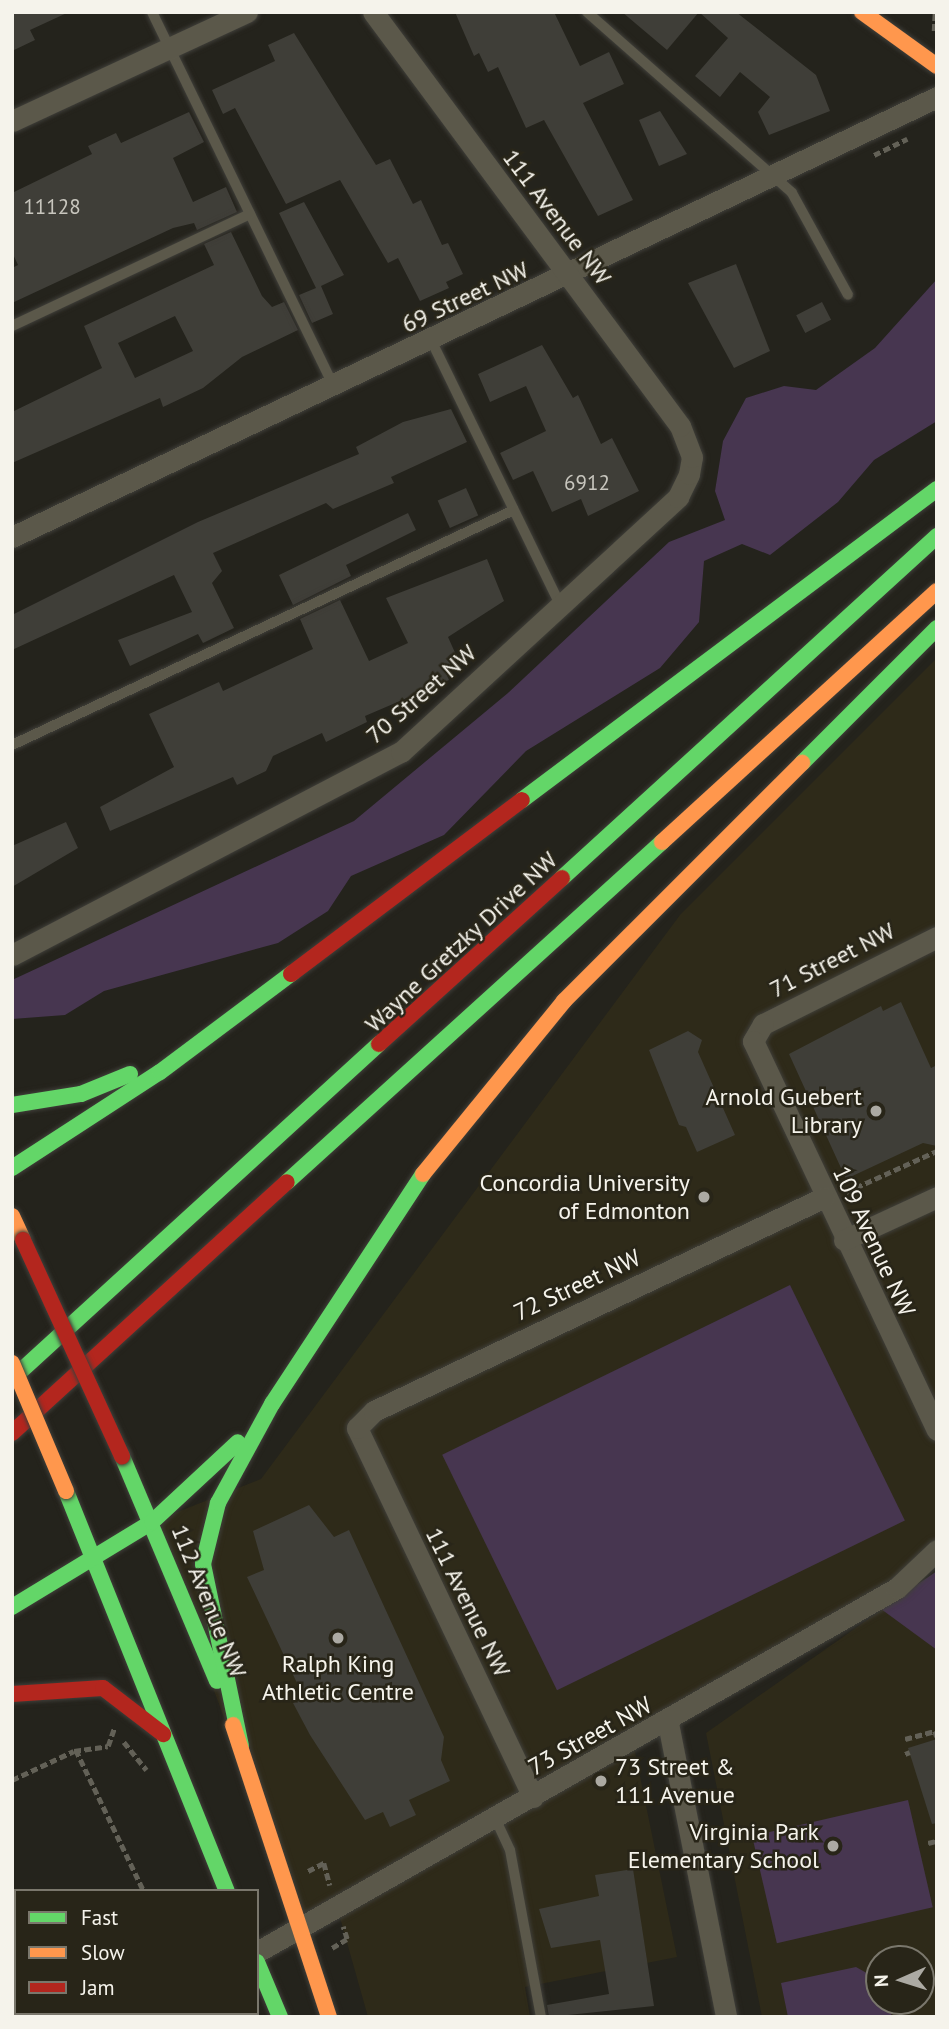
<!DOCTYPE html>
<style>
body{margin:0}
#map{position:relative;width:949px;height:2029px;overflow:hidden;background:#24231c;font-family:"PT Sans",sans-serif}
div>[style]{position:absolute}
.built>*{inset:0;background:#2e2a19}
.green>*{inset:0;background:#473650;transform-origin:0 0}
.building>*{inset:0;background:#3f3e38;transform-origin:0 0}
.path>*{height:4.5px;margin-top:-2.25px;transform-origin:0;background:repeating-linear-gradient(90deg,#636157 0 7px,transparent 0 10.5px)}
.roads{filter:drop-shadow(0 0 2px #403f3a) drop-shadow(0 0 2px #403f3a)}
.lane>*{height:10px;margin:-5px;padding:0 5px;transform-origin:5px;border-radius:5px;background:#5b584a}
.street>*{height:21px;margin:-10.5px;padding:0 10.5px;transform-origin:10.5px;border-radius:10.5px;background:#5b584a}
.fast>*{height:16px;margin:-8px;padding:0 8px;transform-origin:8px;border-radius:8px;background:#63d668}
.slow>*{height:16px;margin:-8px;padding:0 8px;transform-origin:8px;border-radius:8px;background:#ff974d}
.jam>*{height:16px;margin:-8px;padding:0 8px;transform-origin:8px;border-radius:8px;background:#b3261e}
.bridges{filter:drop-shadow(0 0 2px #403f3a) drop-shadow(0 0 2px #403f3a)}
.slow-bridge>*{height:16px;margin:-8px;padding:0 8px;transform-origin:8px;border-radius:8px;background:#ff974d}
.jam-bridge>*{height:16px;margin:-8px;padding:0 8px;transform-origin:8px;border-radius:8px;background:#b3261e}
.dots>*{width:19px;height:19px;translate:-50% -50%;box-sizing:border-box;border:4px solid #282518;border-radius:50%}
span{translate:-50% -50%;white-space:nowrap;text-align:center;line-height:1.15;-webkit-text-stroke:5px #282518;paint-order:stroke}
.number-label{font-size:21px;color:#c8c6be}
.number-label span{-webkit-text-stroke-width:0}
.street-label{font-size:24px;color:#f5f3eb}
.poi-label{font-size:24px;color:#f5f3eb}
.right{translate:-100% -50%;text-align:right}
.left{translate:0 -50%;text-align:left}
.frame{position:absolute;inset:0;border:14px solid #f5f3eb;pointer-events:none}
.legend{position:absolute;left:14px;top:1889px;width:245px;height:126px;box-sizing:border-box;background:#282518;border:2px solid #7a776c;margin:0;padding:9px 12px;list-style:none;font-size:21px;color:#f5f3eb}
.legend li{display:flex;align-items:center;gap:14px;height:35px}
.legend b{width:35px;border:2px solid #7a776c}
.north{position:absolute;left:865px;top:1945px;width:70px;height:70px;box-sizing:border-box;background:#282518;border:2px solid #7a776c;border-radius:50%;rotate:267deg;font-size:19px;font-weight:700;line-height:28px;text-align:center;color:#f5f3eb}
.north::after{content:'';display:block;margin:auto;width:24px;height:32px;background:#acaaa3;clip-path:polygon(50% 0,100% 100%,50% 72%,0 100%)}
</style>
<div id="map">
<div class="built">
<div style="clip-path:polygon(937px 658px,937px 1550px,897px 1588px,633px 1742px,677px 1957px,525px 1987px,530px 2017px,368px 2017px,337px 1907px,301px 1927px,152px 1522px,261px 1479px,680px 915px)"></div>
<div style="clip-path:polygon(evenodd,937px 1571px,937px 2017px,762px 2017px,706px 1733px,937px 1571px,879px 1959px,921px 1959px,921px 2001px,879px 2001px,879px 1959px)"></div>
</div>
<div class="green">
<div style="clip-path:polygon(937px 279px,937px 421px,874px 460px,838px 502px,770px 555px,742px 544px,704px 561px,699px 622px,660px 668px,526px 751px,444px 835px,351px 876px,328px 911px,278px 943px,104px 991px,65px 1015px,12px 1019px,12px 980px,354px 821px,508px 693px,669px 542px,725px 520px,715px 491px,723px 441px,746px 398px,784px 386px,816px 390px,875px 348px)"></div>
<div style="left:790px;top:1285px;width:262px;height:387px;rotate:64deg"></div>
<div style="clip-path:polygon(937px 1571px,937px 1650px,881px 1609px)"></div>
<div style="left:908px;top:1800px;width:110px;height:160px;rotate:77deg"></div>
<div style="clip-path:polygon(856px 1967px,879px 1980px,879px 2001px,893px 2001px,891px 2017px,788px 2017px,781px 1983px)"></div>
</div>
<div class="building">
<div style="clip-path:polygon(12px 12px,69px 12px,30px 30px,35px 40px,12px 51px)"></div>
<div style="clip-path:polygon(455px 12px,554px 12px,580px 66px,609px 52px,624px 84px,583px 103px,633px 200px,598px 216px,544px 120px,526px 128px,498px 67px,488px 72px,479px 53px,474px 56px)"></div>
<div style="clip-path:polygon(622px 12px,699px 12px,667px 50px)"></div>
<div style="clip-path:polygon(699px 12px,736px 12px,816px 75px,830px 111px,769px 135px,758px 112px,770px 97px,740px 72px,720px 97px,695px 76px,728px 38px)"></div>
<div style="clip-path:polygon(294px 33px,376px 165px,390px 159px,413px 204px,421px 200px,442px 245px,448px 243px,463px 274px,446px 282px,449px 288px,420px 301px,398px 258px,388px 263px,340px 180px,286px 204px,235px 108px,223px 114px,212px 90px,275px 61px,268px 45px)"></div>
<div style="clip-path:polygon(660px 111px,687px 154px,659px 166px,639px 120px)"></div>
<div style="clip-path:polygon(189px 112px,204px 142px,173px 158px,193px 202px,226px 187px,237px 212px,197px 230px,194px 223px,173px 228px,12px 303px,12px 268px,18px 265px,12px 252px,12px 193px,92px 154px,88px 146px,116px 133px,121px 143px)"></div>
<div style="clip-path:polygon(304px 202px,344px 275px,321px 286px,333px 314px,312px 323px,299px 295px,316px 288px,279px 213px)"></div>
<div style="clip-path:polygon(evenodd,231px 232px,262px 296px,272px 307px,284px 302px,298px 330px,242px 357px,203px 388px,163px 407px,160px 398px,12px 463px,12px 412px,102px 368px,84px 326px,214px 265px,204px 244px,231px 232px,175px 316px,193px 351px,135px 378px,118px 343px,175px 316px)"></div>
<div style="clip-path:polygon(736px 264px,770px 351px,734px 368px,688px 283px)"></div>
<div style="left:822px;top:302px;width:20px;height:29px;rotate:63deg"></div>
<div style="clip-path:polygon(542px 345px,573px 398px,578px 395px,601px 444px,612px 438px,639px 491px,588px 516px,581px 499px,552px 512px,533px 471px,513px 480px,500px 453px,546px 431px,526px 386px,490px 402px,478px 374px)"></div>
<div style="clip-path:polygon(451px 409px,467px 442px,391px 477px,394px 483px,333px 509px,326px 503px,213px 553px,222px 571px,212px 583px,234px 628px,203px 643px,198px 634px,130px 666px,118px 640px,192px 612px,174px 575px,12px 650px,12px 615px,198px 522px,359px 454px,356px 447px,403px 422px)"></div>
<div style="left:466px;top:488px;width:30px;height:31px;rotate:66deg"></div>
<div style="clip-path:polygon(408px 513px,416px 530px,346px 565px,351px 576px,293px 605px,279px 575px)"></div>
<div style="clip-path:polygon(487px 559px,504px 601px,448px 637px,461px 666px,446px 673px,449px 680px,365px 716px,367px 722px,326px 742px,322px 733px,273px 756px,266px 771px,237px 785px,233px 777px,110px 831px,100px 807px,174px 767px,149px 714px,219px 682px,223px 691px,313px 649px,300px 619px,340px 600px,369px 661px,408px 643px,386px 598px)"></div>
<div style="clip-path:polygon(66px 822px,78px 848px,12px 887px,12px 846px)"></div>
<div style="clip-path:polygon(901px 1002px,931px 1068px,937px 1065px,937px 1146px,923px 1143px,846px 1179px,789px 1054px,881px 1006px,883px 1011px)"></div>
<div style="clip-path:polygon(688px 1031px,702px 1040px,698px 1052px,735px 1135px,697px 1152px,686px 1127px,679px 1125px,649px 1050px)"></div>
<div style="clip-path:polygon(309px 1505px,334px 1537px,349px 1530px,444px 1737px,441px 1760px,450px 1781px,409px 1800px,416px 1815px,390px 1827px,383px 1812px,365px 1820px,310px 1735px,293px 1703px,304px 1698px,247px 1577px,264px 1570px,253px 1531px)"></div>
<div style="clip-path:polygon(937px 1739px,937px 1823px,932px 1824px,908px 1748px)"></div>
<div style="clip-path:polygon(633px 1869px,654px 2006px,549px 2017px,547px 2005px,609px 1994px,600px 1940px,551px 1948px,539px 1909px,599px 1896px,595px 1875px)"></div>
</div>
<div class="path">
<div style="left:934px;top:31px;width:19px;rotate:-87deg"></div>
<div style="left:874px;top:155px;width:37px;rotate:-26deg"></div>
<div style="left:846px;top:1192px;width:100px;rotate:-24.3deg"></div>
<div style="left:905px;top:1739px;width:31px;rotate:-15deg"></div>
<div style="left:935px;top:1731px;width:6px;rotate:72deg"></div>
<div style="left:124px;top:1742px;width:36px;rotate:51deg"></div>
<div style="left:76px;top:1750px;width:157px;rotate:64.3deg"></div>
<div style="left:905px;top:1754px;width:5px;rotate:-22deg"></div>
<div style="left:12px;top:1780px;width:68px;rotate:-25.1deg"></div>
<div style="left:74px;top:1751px;width:34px;rotate:-8deg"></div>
<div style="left:108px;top:1746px;width:18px;rotate:-71deg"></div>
<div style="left:928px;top:1843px;width:8px;rotate:-14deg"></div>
<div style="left:308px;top:1871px;width:18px;rotate:-27deg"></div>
<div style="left:324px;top:1863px;width:23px;rotate:75deg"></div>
<div style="left:332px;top:1948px;width:17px;rotate:-31deg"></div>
<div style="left:347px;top:1939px;width:13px;rotate:-108deg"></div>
<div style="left:40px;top:2017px;width:7px;rotate:-34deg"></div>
</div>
<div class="roads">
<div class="lane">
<div style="left:152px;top:12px;width:416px;rotate:64.1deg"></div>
<div style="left:587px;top:12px;width:273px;rotate:41.4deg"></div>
<div style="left:792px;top:193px;width:116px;rotate:61.2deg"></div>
<div style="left:12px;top:326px;width:263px;rotate:-25.2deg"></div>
<div style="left:432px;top:342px;width:292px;rotate:64deg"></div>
<div style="left:12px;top:745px;width:554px;rotate:-25.09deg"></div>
<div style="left:495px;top:1818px;width:35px;rotate:65deg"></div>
<div style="left:510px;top:1850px;width:170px;rotate:79.5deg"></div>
</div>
<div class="street">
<div style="left:12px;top:121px;width:259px;rotate:-24.9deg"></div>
<div style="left:12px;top:537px;width:1024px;rotate:-25.44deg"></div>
<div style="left:937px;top:937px;width:195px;rotate:153.4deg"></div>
<div style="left:763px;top:1024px;width:20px;rotate:120deg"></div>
<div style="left:753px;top:1041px;width:430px;rotate:64.7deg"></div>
<div style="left:12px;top:955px;width:439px;rotate:-27.6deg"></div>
<div style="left:401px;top:752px;width:377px;rotate:-42.6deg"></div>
<div style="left:678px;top:497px;width:25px;rotate:-64deg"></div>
<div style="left:689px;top:474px;width:17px;rotate:-80deg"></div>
<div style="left:692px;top:457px;width:33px;rotate:-111deg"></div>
<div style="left:680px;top:426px;width:515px;rotate:-126.56deg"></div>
<div style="left:844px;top:1240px;width:102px;rotate:-24.8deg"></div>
<div style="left:668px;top:1723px;width:300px;rotate:78.8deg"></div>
<div style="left:533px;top:1797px;width:409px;rotate:-115.5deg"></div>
<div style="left:357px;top:1428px;width:24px;rotate:-45deg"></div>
<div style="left:374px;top:1411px;width:498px;rotate:-25.4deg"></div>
<div style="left:257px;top:1952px;width:736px;rotate:-29.63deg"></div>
<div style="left:897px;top:1588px;width:55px;rotate:-43.5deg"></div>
<div style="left:143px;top:2017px;width:7px;rotate:-34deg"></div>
</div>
<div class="fast">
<div style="left:802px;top:763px;width:191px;rotate:-45deg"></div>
<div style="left:522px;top:800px;width:519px;rotate:-36.85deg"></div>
<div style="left:562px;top:878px;width:508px;rotate:-42.36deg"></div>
<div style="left:12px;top:1105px;width:70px;rotate:-9.1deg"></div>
<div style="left:81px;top:1094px;width:53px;rotate:-22.2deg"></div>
<div style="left:12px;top:1168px;width:176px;rotate:-33deg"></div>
<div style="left:160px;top:1072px;width:164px;rotate:-36.8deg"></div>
<div style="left:287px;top:1182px;width:506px;rotate:-42.2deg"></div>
<div style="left:12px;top:1379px;width:497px;rotate:-42.4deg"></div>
<div style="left:122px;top:1456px;width:244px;rotate:67.1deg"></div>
<div style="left:66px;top:1491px;width:431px;rotate:68.1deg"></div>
<div style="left:12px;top:1607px;width:164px;rotate:-31.3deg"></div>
<div style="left:152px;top:1522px;width:117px;rotate:-42.9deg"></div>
<div style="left:241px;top:1746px;width:186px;rotate:-101.8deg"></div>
<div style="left:203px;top:1564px;width:63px;rotate:-76.2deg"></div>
<div style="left:218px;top:1503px;width:113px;rotate:-61.4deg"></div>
<div style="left:272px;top:1404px;width:275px;rotate:-56.7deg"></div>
<div style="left:257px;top:1962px;width:60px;rotate:67.3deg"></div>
</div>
<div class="slow">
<div style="left:862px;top:12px;width:92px;rotate:35.8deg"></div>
<div style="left:662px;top:842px;width:372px;rotate:-42.4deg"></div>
<div style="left:423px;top:1174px;width:223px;rotate:-50.8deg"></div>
<div style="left:564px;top:1001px;width:337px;rotate:-45deg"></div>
<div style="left:12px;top:1216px;width:26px;rotate:65deg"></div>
<div style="left:233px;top:1725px;width:307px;rotate:71.8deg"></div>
</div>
<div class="jam">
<div style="left:291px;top:974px;width:289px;rotate:-37deg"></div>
<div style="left:379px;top:1044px;width:247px;rotate:-42.2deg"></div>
<div style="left:12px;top:1433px;width:372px;rotate:-42.4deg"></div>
<div style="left:12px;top:1694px;width:91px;rotate:-3.8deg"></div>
<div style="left:103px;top:1688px;width:76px;rotate:37.5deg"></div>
</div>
</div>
<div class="bridges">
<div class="slow-bridge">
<div style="left:12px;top:1363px;width:139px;rotate:67.1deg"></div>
</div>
<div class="jam-bridge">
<div style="left:23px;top:1240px;width:238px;rotate:65.4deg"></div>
</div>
</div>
<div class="dots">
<div style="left:876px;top:1111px;background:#acaaa3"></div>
<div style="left:704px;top:1197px;background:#acaaa3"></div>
<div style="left:338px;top:1638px;background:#acaaa3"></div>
<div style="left:601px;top:1781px;background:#acaaa3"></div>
<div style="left:833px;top:1846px;background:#acaaa3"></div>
</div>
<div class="number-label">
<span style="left:52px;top:207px">11128</span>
<span style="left:587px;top:483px">6912</span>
</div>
<div class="street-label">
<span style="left:557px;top:217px;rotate:53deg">111 Avenue NW</span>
<span style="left:465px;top:297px;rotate:-25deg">69 Street NW</span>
<span style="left:421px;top:694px;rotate:-41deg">70 Street NW</span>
<span style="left:461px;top:942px;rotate:-43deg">Wayne Gretzky Drive NW</span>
<span style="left:832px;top:960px;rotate:-27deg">71 Street NW</span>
<span style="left:874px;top:1241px;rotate:65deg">109 Avenue NW</span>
<span style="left:577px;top:1285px;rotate:-25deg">72 Street NW</span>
<span style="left:209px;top:1601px;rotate:68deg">112 Avenue NW</span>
<span style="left:468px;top:1602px;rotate:64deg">111 Avenue NW</span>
<span style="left:590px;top:1736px;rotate:-29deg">73 Street NW</span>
</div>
<div class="poi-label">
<span class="right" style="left:862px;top:1111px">Arnold Guebert<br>Library</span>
<span class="right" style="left:690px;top:1197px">Concordia University<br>of Edmonton</span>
<span style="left:338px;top:1678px">Ralph King<br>Athletic Centre</span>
<span class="left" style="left:615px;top:1781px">73 Street &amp;<br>111 Avenue</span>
<span class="right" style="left:819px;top:1846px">Virginia Park<br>Elementary School</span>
</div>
<div class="frame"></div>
<ul class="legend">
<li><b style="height:9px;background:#63d668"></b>Fast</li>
<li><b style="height:9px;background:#ff974d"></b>Slow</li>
<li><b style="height:9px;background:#b3261e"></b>Jam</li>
</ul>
<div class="north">N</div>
</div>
